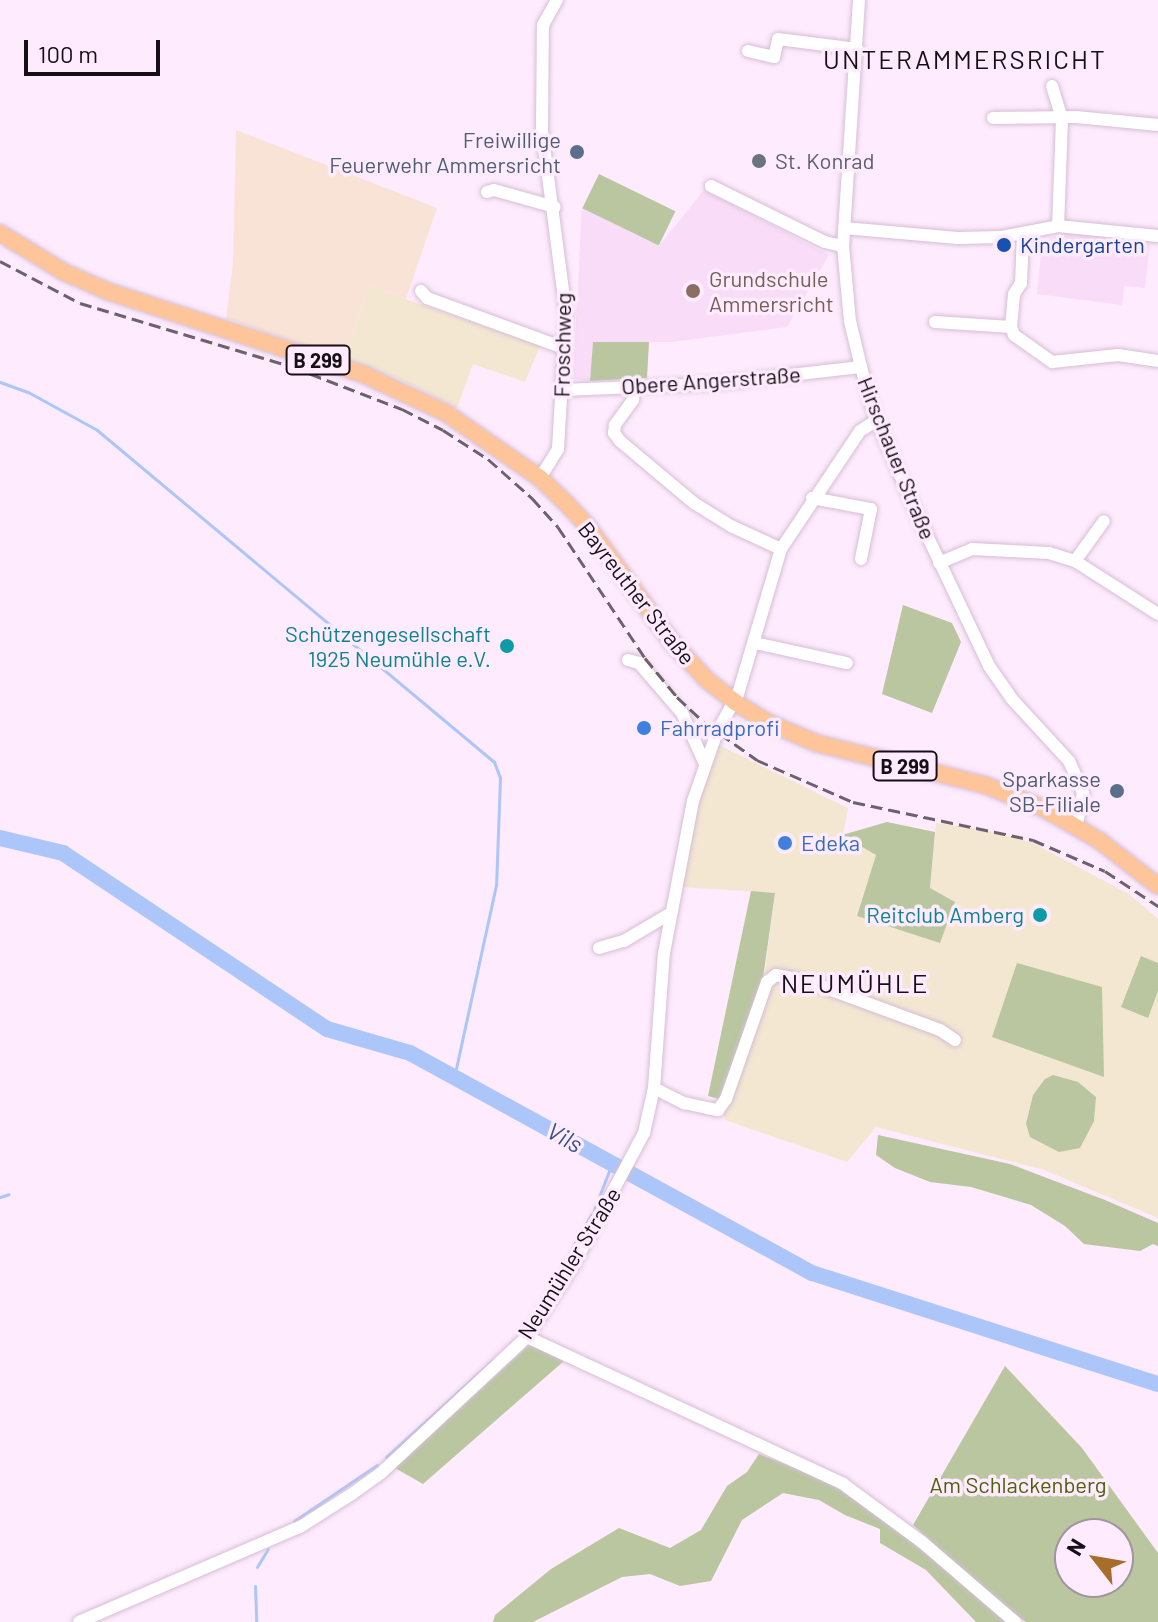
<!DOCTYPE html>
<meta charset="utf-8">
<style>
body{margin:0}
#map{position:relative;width:1158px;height:1622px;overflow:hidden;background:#feebfd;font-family:Barlow,sans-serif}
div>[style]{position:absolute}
.commercial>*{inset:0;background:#f3e7d2}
.industrial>*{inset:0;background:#f9e3d6}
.built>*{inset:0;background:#f9dcf7}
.green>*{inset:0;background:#b9c69f;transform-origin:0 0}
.stream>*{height:3px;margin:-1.5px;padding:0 1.5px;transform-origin:1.5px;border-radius:1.5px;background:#acc6f9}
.river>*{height:16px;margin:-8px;padding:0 8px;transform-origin:8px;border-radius:8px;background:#acc6f9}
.roads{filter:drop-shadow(0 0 2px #d5bed4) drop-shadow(0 0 2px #d5bed4)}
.minor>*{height:12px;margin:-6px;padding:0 6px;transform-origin:6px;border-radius:6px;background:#fff}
.major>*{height:16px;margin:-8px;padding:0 8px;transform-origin:8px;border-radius:8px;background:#ffc59a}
.rail>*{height:3px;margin-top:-1.5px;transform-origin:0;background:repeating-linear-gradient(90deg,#6d616d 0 12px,transparent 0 18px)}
.dots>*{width:22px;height:22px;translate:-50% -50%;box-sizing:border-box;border:4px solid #feebfd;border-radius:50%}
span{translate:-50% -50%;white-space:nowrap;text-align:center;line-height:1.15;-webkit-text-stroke:7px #feebfd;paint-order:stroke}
.shield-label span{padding:2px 6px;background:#feebfd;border:2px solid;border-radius:6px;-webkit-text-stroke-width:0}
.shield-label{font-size:20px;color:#170f17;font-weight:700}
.service-label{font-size:22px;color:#4e5e75}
.right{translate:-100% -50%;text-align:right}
.worship-label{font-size:22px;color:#5b616d}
.left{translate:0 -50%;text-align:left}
.transit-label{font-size:22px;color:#164399}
.education-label{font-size:22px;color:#785e54}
.street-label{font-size:22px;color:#170f17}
.culture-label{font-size:22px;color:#0d838f}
.shop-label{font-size:22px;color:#366cbe}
.park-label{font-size:22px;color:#4c6008}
.water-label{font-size:24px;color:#355190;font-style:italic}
.quarter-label{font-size:26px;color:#170f17;letter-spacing:2px}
.north{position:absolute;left:1054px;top:1518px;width:80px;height:80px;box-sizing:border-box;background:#feebfd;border:2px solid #a293a1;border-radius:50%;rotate:301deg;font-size:22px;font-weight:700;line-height:32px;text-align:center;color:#170f17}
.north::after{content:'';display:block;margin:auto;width:28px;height:36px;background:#a66d2b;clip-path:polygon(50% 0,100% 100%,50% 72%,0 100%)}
.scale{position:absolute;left:24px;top:40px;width:136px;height:36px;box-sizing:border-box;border:4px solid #170f17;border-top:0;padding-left:10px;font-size:24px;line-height:28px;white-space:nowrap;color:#170f17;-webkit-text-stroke:6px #feebfd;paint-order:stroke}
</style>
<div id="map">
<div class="commercial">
<div style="clip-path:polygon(368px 286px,540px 346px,525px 382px,473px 364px,457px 408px,396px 378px,345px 359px)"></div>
<div style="clip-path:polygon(719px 745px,848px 808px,843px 835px,876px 855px,857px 916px,940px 942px,930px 888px,936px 823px,986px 830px,1033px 843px,1129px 894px,1158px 919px,1158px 1218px,1044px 1170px,876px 1127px,847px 1162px,725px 1120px,719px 1099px,764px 978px,775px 893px,680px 887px,701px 795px)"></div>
</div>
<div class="industrial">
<div style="clip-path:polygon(236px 130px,437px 208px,406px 299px,368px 286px,345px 359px,226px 319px,233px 263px)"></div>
</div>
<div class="built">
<div style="clip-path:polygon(704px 190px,829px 255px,787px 327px,671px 342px,593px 342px,590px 381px,573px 379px,582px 208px,659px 246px)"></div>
<div style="clip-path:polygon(1064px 231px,1150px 242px,1145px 288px,1124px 286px,1122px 305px,1037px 294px,1042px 244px)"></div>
</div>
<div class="green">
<div style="left:599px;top:174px;width:85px;height:38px;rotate:26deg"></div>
<div style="clip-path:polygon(593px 342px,649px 342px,647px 378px,590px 381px)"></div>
<div style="clip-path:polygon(903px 605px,952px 623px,961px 642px,932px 713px,882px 694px)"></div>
<div style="clip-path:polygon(887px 822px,935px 832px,930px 888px,955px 902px,940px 943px,857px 916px,876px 855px,842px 835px)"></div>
<div style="clip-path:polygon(751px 891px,775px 893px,763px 978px,719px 1099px,708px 1096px)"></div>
<div style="clip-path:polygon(1141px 956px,1158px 963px,1158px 991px,1148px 1018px,1121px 1007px)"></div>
<div style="clip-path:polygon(1017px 963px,1102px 987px,1104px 1077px,992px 1037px)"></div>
<div style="clip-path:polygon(1053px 1075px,1078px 1082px,1096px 1097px,1094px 1121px,1080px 1148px,1059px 1152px,1030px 1137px,1026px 1124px,1033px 1095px,1045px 1079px)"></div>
<div style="clip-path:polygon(878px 1135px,1010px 1164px,1105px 1200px,1158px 1223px,1158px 1246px,1153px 1244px,1140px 1251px,1084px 1244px,1065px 1226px,1031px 1205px,971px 1187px,930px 1182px,895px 1168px,876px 1155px)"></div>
<div style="clip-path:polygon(530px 1344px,564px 1361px,423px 1484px,395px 1468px)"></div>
<div style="clip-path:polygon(evenodd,1005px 1366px,1082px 1448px,1158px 1553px,1158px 1622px,1026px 1622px,996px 1601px,913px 1525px,1005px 1366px,1070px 1534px,1118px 1534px,1118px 1582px,1070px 1582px,1070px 1534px)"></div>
<div style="clip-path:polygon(759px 1454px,829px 1481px,875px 1508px,1008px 1622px,976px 1622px,926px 1570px,880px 1543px,880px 1529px,845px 1515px,819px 1500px,783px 1493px,742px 1520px,711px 1581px,680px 1586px,650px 1574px,622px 1577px,533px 1622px,493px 1622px,495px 1615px,551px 1569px,619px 1528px,670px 1548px,701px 1530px,727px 1486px,747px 1472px)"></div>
</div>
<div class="stream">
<div style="left:0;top:382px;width:30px;rotate:20deg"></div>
<div style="left:28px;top:392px;width:79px;rotate:28.8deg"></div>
<div style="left:97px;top:430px;width:518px;rotate:39.9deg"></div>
<div style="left:494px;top:762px;width:17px;rotate:69deg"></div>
<div style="left:500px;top:778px;width:107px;rotate:92.1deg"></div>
<div style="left:496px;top:885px;width:197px;rotate:102.3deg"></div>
<div style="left:0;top:1197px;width:9px;rotate:-18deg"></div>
<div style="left:594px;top:1210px;width:50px;rotate:-69deg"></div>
<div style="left:524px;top:1331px;width:134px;rotate:-60deg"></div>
<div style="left:386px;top:1457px;width:144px;rotate:-42.2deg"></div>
<div style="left:294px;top:1521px;width:100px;rotate:-34deg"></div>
<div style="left:257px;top:1567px;width:21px;rotate:-59deg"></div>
<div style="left:255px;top:1586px;width:36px;rotate:88deg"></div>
</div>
<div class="river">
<div style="left:0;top:838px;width:65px;rotate:13.4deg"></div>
<div style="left:63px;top:853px;width:317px;rotate:33.7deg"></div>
<div style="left:327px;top:1029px;width:86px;rotate:16.1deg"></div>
<div style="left:410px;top:1053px;width:458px;rotate:28.7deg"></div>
<div style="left:812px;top:1273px;width:363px;rotate:17.8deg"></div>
</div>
<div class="roads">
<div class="minor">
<div style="left:859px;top:0;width:247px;rotate:93.7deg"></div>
<div style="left:843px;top:246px;width:75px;rotate:84.7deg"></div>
<div style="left:850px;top:321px;width:47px;rotate:76.6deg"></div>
<div style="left:861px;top:367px;width:49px;rotate:74.5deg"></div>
<div style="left:874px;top:414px;width:104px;rotate:66.9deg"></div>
<div style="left:915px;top:510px;width:173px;rotate:64.6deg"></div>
<div style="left:989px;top:666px;width:39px;rotate:55deg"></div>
<div style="left:1011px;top:698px;width:86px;rotate:47.4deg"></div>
<div style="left:1069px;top:761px;width:35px;rotate:66deg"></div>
<div style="left:1083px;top:793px;width:33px;rotate:101deg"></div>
<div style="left:748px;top:51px;width:27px;rotate:13deg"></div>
<div style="left:774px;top:57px;width:18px;rotate:-77deg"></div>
<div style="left:778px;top:39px;width:80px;rotate:7.2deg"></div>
<div style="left:1052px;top:86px;width:34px;rotate:73deg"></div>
<div style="left:1062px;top:119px;width:107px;rotate:92.1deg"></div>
<div style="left:993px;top:118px;width:84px;rotate:-0.7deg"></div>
<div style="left:1077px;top:117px;width:81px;rotate:5.6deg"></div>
<div style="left:711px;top:186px;width:127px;rotate:26.2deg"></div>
<div style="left:825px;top:242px;width:18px;rotate:13deg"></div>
<div style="left:487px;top:192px;width:7px;rotate:-16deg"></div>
<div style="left:494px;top:190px;width:63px;rotate:15.6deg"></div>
<div style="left:844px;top:228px;width:114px;rotate:5deg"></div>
<div style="left:958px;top:238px;width:44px;rotate:-1.3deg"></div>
<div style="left:1002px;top:237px;width:57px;rotate:-11.1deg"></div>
<div style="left:1058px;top:226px;width:100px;rotate:5.7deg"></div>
<div style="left:1023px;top:234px;width:49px;rotate:92.3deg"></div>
<div style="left:1021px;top:283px;width:13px;rotate:122deg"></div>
<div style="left:1014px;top:294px;width:33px;rotate:95deg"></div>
<div style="left:1011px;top:327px;width:9px;rotate:69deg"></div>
<div style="left:1014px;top:335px;width:47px;rotate:35.4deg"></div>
<div style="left:1052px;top:362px;width:66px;rotate:-6.1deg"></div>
<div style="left:1118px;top:355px;width:40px;rotate:8.5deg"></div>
<div style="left:421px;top:291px;width:9px;rotate:49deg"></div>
<div style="left:427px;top:298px;width:146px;rotate:20.1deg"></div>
<div style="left:935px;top:322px;width:76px;rotate:3.8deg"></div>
<div style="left:634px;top:387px;width:13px;rotate:94deg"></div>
<div style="left:633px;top:400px;width:31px;rotate:126deg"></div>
<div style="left:615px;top:425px;width:8px;rotate:97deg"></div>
<div style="left:614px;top:433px;width:10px;rotate:53deg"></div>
<div style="left:620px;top:441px;width:97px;rotate:40deg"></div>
<div style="left:694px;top:503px;width:44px;rotate:31.9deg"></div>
<div style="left:731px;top:526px;width:55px;rotate:24.7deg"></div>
<div style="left:562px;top:390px;width:149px;rotate:-2.3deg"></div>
<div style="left:711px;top:384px;width:151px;rotate:-6.5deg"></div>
<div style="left:540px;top:478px;width:34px;rotate:-58deg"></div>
<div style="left:558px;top:449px;width:136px;rotate:-86.6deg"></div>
<div style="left:566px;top:313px;width:185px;rotate:-97.5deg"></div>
<div style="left:542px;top:130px;width:105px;rotate:-89.5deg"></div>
<div style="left:543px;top:25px;width:29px;rotate:-61deg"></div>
<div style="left:812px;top:498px;width:60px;rotate:10.6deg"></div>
<div style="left:871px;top:509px;width:51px;rotate:101.3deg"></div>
<div style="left:1075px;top:561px;width:49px;rotate:-54.1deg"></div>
<div style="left:939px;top:563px;width:36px;rotate:-23deg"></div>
<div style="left:972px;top:549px;width:77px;rotate:3deg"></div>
<div style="left:1049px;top:553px;width:27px;rotate:17deg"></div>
<div style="left:1075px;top:561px;width:98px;rotate:32.6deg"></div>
<div style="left:755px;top:643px;width:94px;rotate:12.3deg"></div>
<div style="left:628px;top:660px;width:11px;rotate:15deg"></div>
<div style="left:639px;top:663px;width:66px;rotate:49.3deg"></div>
<div style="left:682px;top:713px;width:56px;rotate:65.7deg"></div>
<div style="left:599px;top:948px;width:26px;rotate:-16deg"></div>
<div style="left:624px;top:941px;width:55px;rotate:-30.8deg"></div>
<div style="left:654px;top:1088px;width:34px;rotate:27deg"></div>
<div style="left:684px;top:1103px;width:35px;rotate:12deg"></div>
<div style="left:718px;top:1110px;width:14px;rotate:-54deg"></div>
<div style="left:726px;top:1099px;width:124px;rotate:-70.7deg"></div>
<div style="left:767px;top:982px;width:11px;rotate:-38deg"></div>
<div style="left:776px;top:975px;width:32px;rotate:11deg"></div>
<div style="left:807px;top:981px;width:142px;rotate:20.2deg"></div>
<div style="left:940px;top:1030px;width:18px;rotate:34deg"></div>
<div style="left:527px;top:1337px;width:349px;rotate:24.9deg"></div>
<div style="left:843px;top:1484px;width:98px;rotate:36.3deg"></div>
<div style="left:922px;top:1542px;width:123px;rotate:40.7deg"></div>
<div style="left:79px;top:1622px;width:241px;rotate:-23.3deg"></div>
<div style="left:300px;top:1527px;width:62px;rotate:-32.4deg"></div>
<div style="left:352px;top:1494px;width:36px;rotate:-36deg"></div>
<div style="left:381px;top:1473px;width:200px;rotate:-43deg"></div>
<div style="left:527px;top:1337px;width:85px;rotate:-57.1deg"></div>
<div style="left:573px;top:1266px;width:151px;rotate:-61.9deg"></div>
<div style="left:644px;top:1133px;width:46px;rotate:-77.5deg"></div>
<div style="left:654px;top:1088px;width:135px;rotate:-85.8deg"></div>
<div style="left:664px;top:953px;width:155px;rotate:-79.2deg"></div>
<div style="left:693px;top:801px;width:73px;rotate:-70.8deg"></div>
<div style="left:717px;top:732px;width:43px;rotate:-61.1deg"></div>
<div style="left:738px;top:694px;width:151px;rotate:-73.5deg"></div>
<div style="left:781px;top:549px;width:142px;rotate:-56.2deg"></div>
<div style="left:860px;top:431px;width:20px;rotate:-33deg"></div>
</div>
<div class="major">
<div style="left:0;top:233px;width:75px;rotate:31.4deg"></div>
<div style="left:64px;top:272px;width:47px;rotate:23.8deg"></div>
<div style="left:107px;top:291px;width:271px;rotate:18deg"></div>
<div style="left:365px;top:375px;width:89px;rotate:25.1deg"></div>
<div style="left:446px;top:413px;width:114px;rotate:34.7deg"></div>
<div style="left:540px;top:478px;width:36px;rotate:44deg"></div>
<div style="left:566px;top:503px;width:33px;rotate:47deg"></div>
<div style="left:588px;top:527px;width:141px;rotate:53.9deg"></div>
<div style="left:671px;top:641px;width:53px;rotate:47.3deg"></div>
<div style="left:707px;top:680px;width:36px;rotate:38deg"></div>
<div style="left:735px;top:702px;width:38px;rotate:32deg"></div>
<div style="left:767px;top:722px;width:53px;rotate:23.2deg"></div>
<div style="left:816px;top:743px;width:174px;rotate:14deg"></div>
<div style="left:985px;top:785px;width:65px;rotate:21.8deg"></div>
<div style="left:1045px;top:809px;width:64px;rotate:30.2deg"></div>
<div style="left:1100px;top:841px;width:73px;rotate:37.8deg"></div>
</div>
</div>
<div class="rail">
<div style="left:0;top:261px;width:90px;rotate:27.7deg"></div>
<div style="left:80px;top:303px;width:222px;rotate:16.7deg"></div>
<div style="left:293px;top:367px;width:117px;rotate:21.1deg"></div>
<div style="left:402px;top:409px;width:46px;rotate:27.1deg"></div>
<div style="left:443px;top:430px;width:54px;rotate:32.8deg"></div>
<div style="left:488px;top:459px;width:59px;rotate:41.6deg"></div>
<div style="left:532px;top:498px;width:39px;rotate:48deg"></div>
<div style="left:558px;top:527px;width:157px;rotate:56.4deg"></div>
<div style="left:645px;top:658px;width:50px;rotate:50.6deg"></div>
<div style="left:677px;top:697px;width:38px;rotate:43deg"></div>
<div style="left:705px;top:723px;width:64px;rotate:35.4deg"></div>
<div style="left:757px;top:760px;width:105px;rotate:23.6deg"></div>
<div style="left:853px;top:802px;width:184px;rotate:11.9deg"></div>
<div style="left:1033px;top:840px;width:78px;rotate:23.3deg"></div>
<div style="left:1105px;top:871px;width:64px;rotate:33.4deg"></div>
</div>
<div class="dots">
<div style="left:577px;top:152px;background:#5c6f8a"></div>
<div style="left:759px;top:161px;background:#6b7280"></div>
<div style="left:1004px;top:245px;background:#1a4fb4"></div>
<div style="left:693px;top:291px;background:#8d6e63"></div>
<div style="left:507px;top:646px;background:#0f9aa8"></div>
<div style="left:644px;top:728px;background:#3f7fe0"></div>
<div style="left:1117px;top:791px;background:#5c6f8a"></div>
<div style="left:785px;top:843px;background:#3f7fe0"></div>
<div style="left:1040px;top:915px;background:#0f9aa8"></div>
</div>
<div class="shield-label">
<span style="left:318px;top:360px">B 299</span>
<span style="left:905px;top:766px">B 299</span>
</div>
<div class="service-label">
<span class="right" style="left:561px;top:152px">Freiwillige<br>Feuerwehr Ammersricht</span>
<span class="right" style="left:1101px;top:791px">Sparkasse<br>SB-Filiale</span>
</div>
<div class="worship-label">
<span class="left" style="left:775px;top:161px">St. Konrad</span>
</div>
<div class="transit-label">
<span class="left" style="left:1020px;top:245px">Kindergarten</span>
</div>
<div class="education-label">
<span class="left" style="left:709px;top:291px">Grundschule<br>Ammersricht</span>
</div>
<div class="street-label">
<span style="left:562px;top:345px;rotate:-89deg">Froschweg</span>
<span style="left:711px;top:380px;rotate:-4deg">Obere Angerstraße</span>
<span style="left:897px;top:458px;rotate:68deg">Hirschauer Straße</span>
<span style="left:637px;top:593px;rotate:52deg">Bayreuther Straße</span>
<span style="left:569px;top:1263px;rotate:-58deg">Neumühler Straße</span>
</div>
<div class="culture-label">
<span class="right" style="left:491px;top:646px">Schützengesellschaft<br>1925 Neumühle e.V.</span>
<span class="right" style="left:1024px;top:915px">Reitclub Amberg</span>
</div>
<div class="shop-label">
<span class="left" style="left:660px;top:728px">Fahrradprofi</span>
<span class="left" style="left:801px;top:843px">Edeka</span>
</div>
<div class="park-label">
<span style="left:1018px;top:1485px">Am Schlackenberg</span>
</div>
<div class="water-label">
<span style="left:565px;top:1137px;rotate:29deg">Vils</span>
</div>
<div class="quarter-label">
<span style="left:965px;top:59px">UNTERAMMERSRICHT</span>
<span style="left:855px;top:983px">NEUMÜHLE</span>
</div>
<div class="north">N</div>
<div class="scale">100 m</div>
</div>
